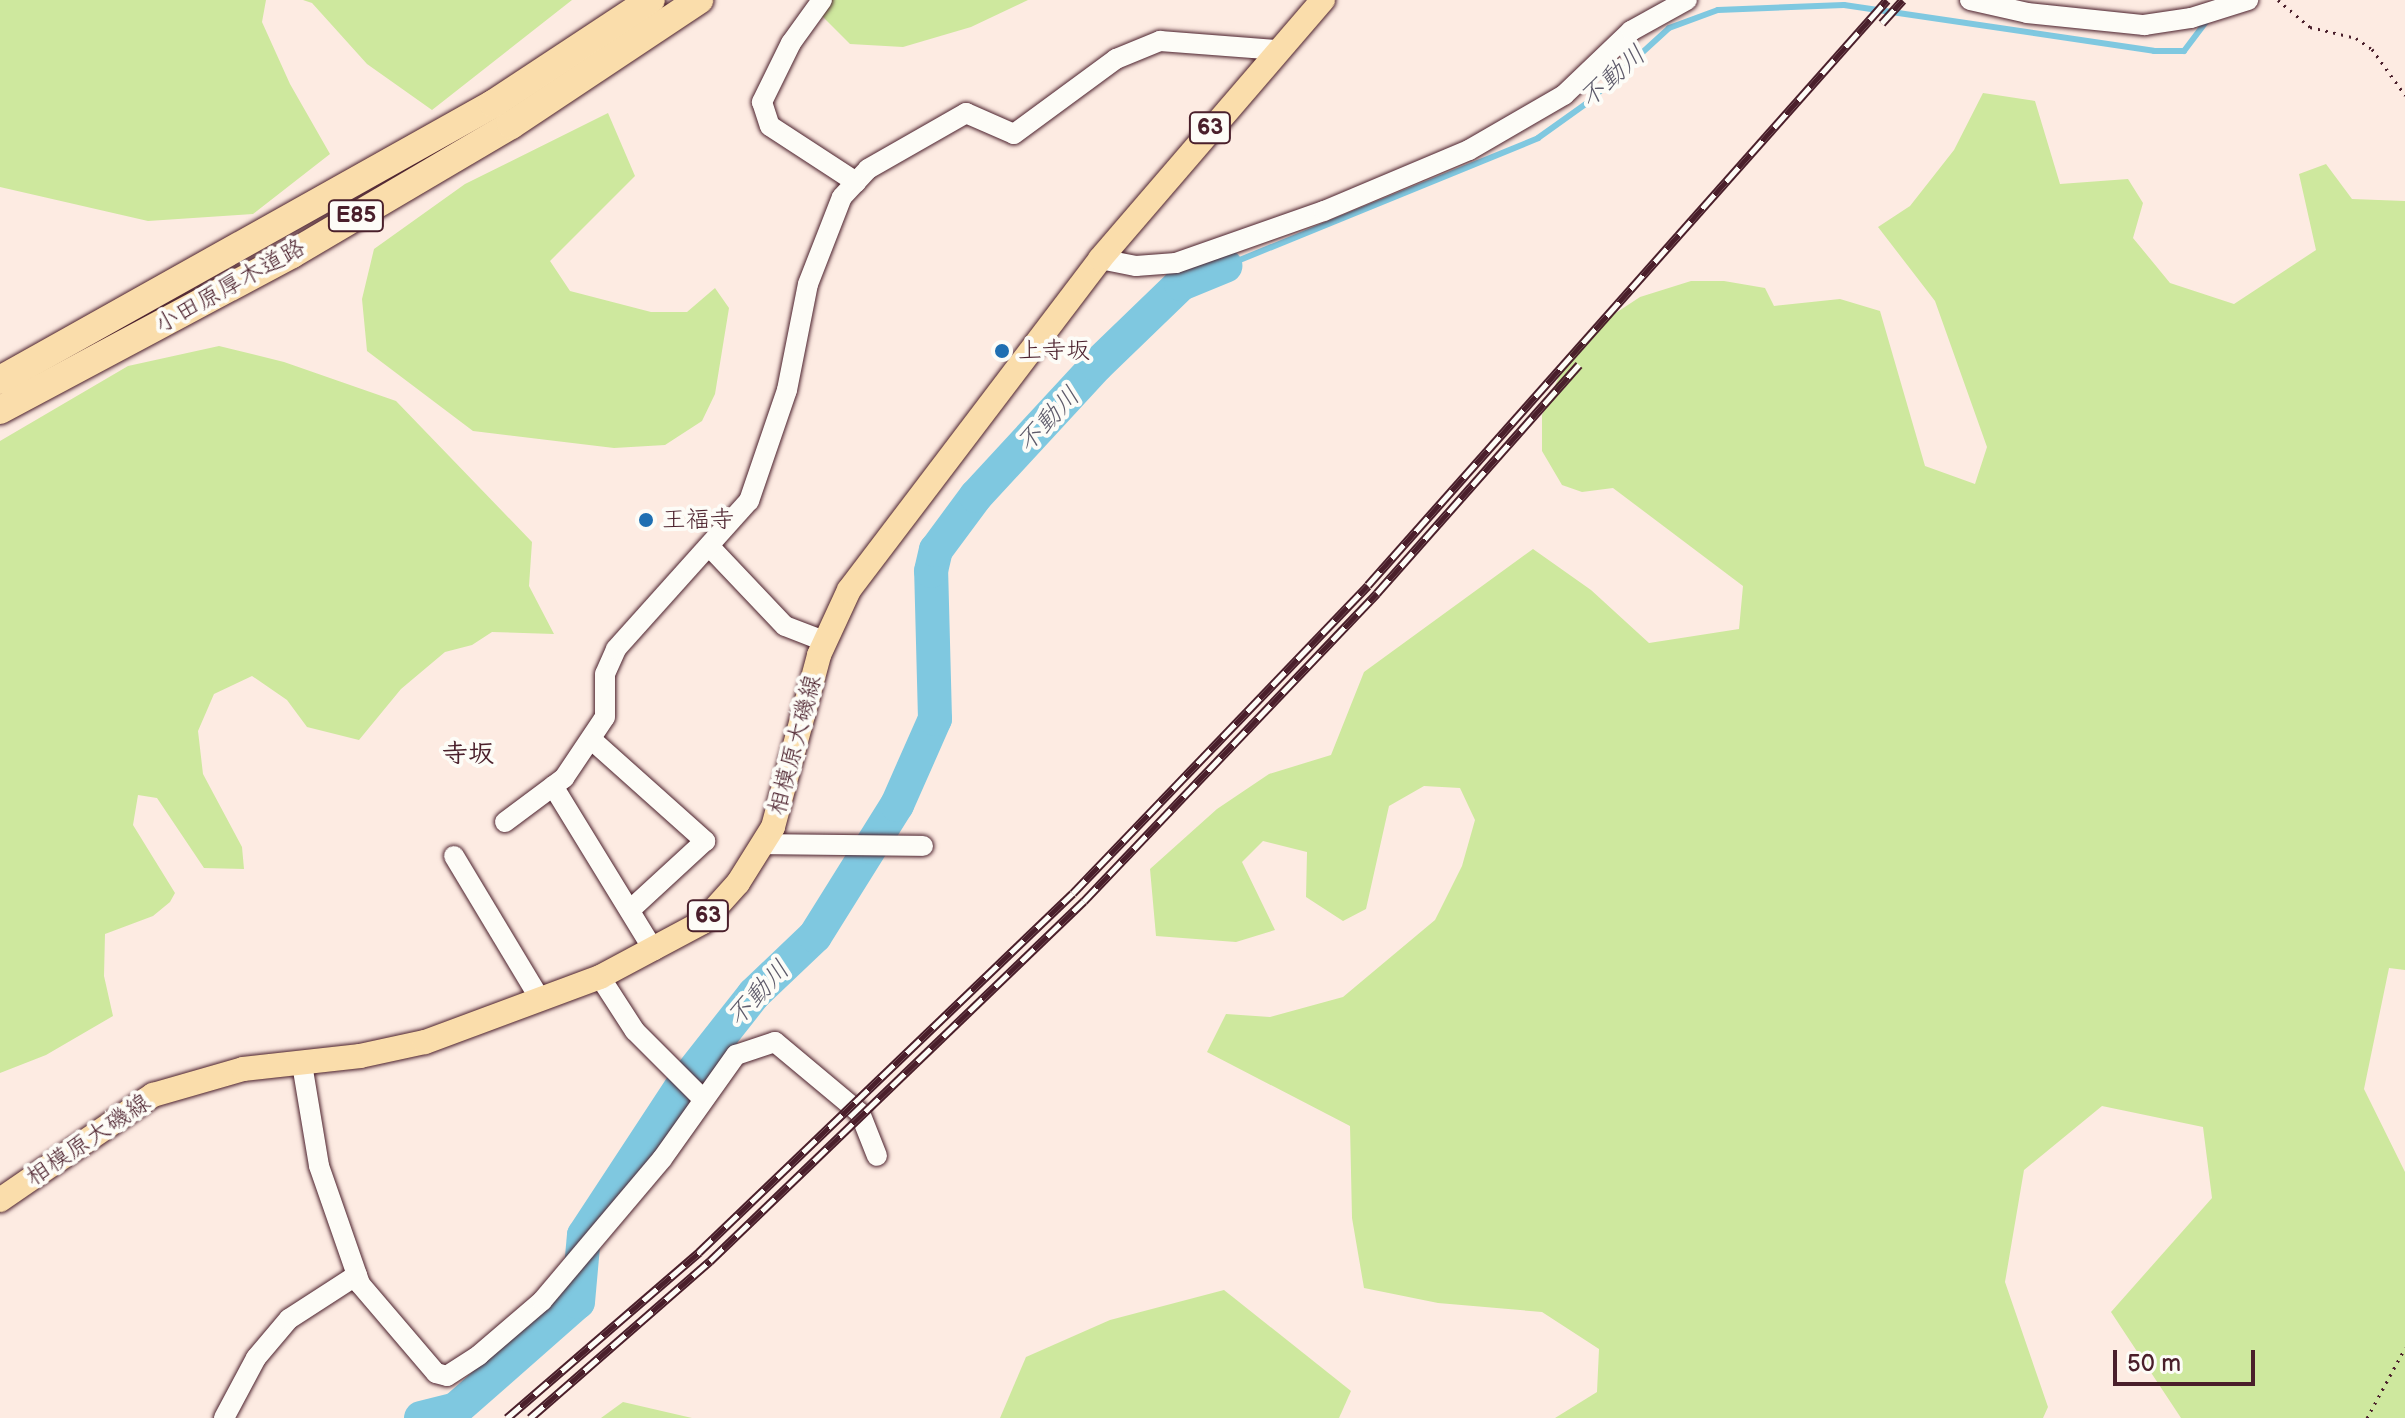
<!DOCTYPE html>
<meta charset="utf-8">
<style>
body{margin:0}
#map{position:relative;width:2405px;height:1418px;overflow:hidden;background:#fdebe2;font-family:"Balsamiq Sans","Klee One",sans-serif}
div>[style]{position:absolute}
.green>*{inset:0;background:#cee89e}
.stream>*{height:6px;margin:-3px;padding:0 3px;transform-origin:3px;border-radius:3px;background:#7fc8e0}
.river>*{height:34px;margin:-17px;padding:0 17px;transform-origin:17px;border-radius:17px;background:#7fc8e0}
.path>*{height:3px;margin-top:-1.5px;transform-origin:0;background:repeating-linear-gradient(90deg,#4a1f2b 0 2px,transparent 0 8px)}
.roads{filter:drop-shadow(0 0 2px #4a1f2b) drop-shadow(0 0 2px #4a1f2b)}
.minor>*{height:20px;margin:-10px;padding:0 10px;transform-origin:10px;border-radius:10px;background:#fdfcf7}
.major>*{height:24px;margin:-12px;padding:0 12px;transform-origin:12px;border-radius:12px;background:#faddab}
.highway>*{height:28px;margin:-14px;padding:0 14px;transform-origin:14px;border-radius:14px;background:#faddab}
.rail>*{height:9px;margin-top:-4.5px;transform-origin:0;background:repeating-linear-gradient(90deg,#fdfcf7 0 18px,#4a1f2b 0 36px);box-sizing:border-box;border-block:2px solid #4a1f2b}
.dots>*{width:22px;height:22px;translate:-50% -50%;box-sizing:border-box;border:4px solid #fdfcf7;border-radius:50%}
span{translate:-50% -50%;white-space:nowrap;text-align:center;line-height:1.15;-webkit-text-stroke:8px #fdfcf7;paint-order:stroke}
.shield-label span{padding:2px 6px;background:#fdfcf7;border:2px solid;border-radius:6px;-webkit-text-stroke-width:0}
.shield-label{font-size:22px;color:#4a1f2b;font-weight:700}
.street-label{font-size:24px;color:#4a1f2b}
.poi-label{font-size:24px;color:#4a1f2b}
.left{translate:0 -50%;text-align:left}
.water-label{font-size:26px;color:#5d5a6a;font-style:italic}
.neighbourhood-label{font-size:26px;color:#4a1f2b;font-weight:700}
.scale{position:absolute;left:2113px;top:1350px;width:142px;height:36px;box-sizing:border-box;border:4px solid #4a1f2b;border-top:0;padding-left:10px;font-size:24px;line-height:28px;white-space:nowrap;color:#4a1f2b;-webkit-text-stroke:6px #fdfcf7;paint-order:stroke}
</style>
<div id="map">
<div class="green">
<div style="clip-path:polygon(0 0,266px 0,262px 22px,290px 84px,330px 154px,253px 214px,148px 221px,0 187px)"></div>
<div style="clip-path:polygon(303px 0,572px 0,432px 110px,367px 64px,312px 3px)"></div>
<div style="clip-path:polygon(816px 0,1028px 0,971px 27px,903px 47px,850px 44px,820px 14px)"></div>
<div style="clip-path:polygon(1983px 93px,2035px 101px,2060px 184px,2128px 179px,2143px 203px,2133px 238px,2170px 283px,2234px 304px,2316px 250px,2299px 174px,2326px 164px,2352px 199px,2405px 201px,2405px 970px,2389px 968px,2364px 1089px,2405px 1172px,2405px 1418px,2181px 1418px,2111px 1312px,2212px 1198px,2203px 1127px,2102px 1106px,2024px 1170px,2005px 1282px,2048px 1407px,2043px 1418px,1555px 1418px,1597px 1392px,1599px 1349px,1542px 1312px,1438px 1303px,1364px 1288px,1352px 1218px,1350px 1126px,1207px 1052px,1226px 1014px,1270px 1017px,1343px 997px,1435px 920px,1462px 866px,1475px 820px,1460px 788px,1424px 786px,1389px 806px,1366px 909px,1343px 921px,1306px 897px,1307px 852px,1263px 841px,1242px 862px,1275px 930px,1236px 942px,1156px 936px,1150px 869px,1217px 809px,1269px 774px,1331px 755px,1364px 672px,1533px 549px,1591px 590px,1649px 643px,1739px 629px,1743px 586px,1613px 488px,1582px 492px,1562px 485px,1542px 451px,1542px 415px,1569px 354px,1593px 328px,1640px 297px,1691px 281px,1724px 281px,1765px 288px,1774px 306px,1840px 299px,1880px 311px,1925px 466px,1975px 484px,1987px 447px,1935px 301px,1878px 227px,1910px 206px,1954px 150px)"></div>
<div style="clip-path:polygon(608px 113px,635px 176px,550px 261px,570px 291px,651px 312px,687px 312px,715px 288px,729px 308px,715px 394px,702px 421px,665px 445px,614px 448px,473px 431px,367px 351px,362px 299px,374px 249px,465px 184px)"></div>
<div style="clip-path:polygon(219px 346px,284px 362px,396px 401px,532px 542px,529px 586px,554px 634px,492px 632px,472px 645px,445px 652px,401px 689px,359px 740px,307px 727px,287px 700px,252px 676px,214px 694px,198px 731px,203px 774px,242px 847px,244px 869px,204px 868px,157px 798px,138px 795px,133px 825px,175px 893px,170px 902px,153px 916px,105px 934px,104px 976px,113px 1016px,46px 1055px,0 1073px,0 441px,128px 366px)"></div>
<div style="clip-path:polygon(1224px 1290px,1351px 1391px,1339px 1418px,1000px 1418px,1026px 1357px,1110px 1320px)"></div>
<div style="clip-path:polygon(623px 1402px,692px 1418px,601px 1418px)"></div>
</div>
<div class="stream">
<div style="left:1225px;top:266px;width:338px;rotate:-22.2deg"></div>
<div style="left:1538px;top:138px;width:60px;rotate:-35.5deg"></div>
<div style="left:1587px;top:103px;width:111px;rotate:-42.4deg"></div>
<div style="left:1669px;top:28px;width:52px;rotate:-20.2deg"></div>
<div style="left:1718px;top:10px;width:126px;rotate:-2.3deg"></div>
<div style="left:1844px;top:5px;width:313px;rotate:8.4deg"></div>
<div style="left:2154px;top:51px;width:30px"></div>
<div style="left:2184px;top:51px;width:41px;rotate:-52.9deg"></div>
</div>
<div class="river">
<div style="left:421px;top:1418px;width:36px;rotate:-14deg"></div>
<div style="left:456px;top:1409px;width:162px;rotate:-41.3deg"></div>
<div style="left:578px;top:1302px;width:67px;rotate:-84.9deg"></div>
<div style="left:584px;top:1235px;width:182px;rotate:-56.7deg"></div>
<div style="left:684px;top:1083px;width:113px;rotate:-51.8deg"></div>
<div style="left:754px;top:994px;width:84px;rotate:-43.6deg"></div>
<div style="left:815px;top:936px;width:155px;rotate:-58deg"></div>
<div style="left:897px;top:805px;width:94px;rotate:-66.2deg"></div>
<div style="left:935px;top:719px;width:148px;rotate:-91.5deg"></div>
<div style="left:931px;top:571px;width:22px;rotate:-77deg"></div>
<div style="left:936px;top:550px;width:67px;rotate:-53.5deg"></div>
<div style="left:976px;top:496px;width:178px;rotate:-47.3deg"></div>
<div style="left:1097px;top:365px;width:117px;rotate:-44deg"></div>
<div style="left:1181px;top:284px;width:48px;rotate:-22.2deg"></div>
</div>
<div class="path">
<div style="left:2278px;top:0;width:42px;rotate:40.2deg"></div>
<div style="left:2310px;top:27px;width:47px;rotate:13.4deg"></div>
<div style="left:2356px;top:38px;width:19px;rotate:35deg"></div>
<div style="left:2372px;top:49px;width:57px;rotate:54.3deg"></div>
<div style="left:2367px;top:1418px;width:80px;rotate:-61.5deg"></div>
</div>
<div class="roads">
<div class="minor">
<div style="left:822px;top:0;width:53px;rotate:125.8deg"></div>
<div style="left:791px;top:43px;width:66px;rotate:116.2deg"></div>
<div style="left:762px;top:102px;width:25px;rotate:72deg"></div>
<div style="left:770px;top:126px;width:103px;rotate:33.1deg"></div>
<div style="left:1970px;top:0;width:58px;rotate:12.8deg"></div>
<div style="left:2027px;top:13px;width:118px;rotate:5.9deg"></div>
<div style="left:2144px;top:25px;width:48px;rotate:-8.5deg"></div>
<div style="left:2191px;top:18px;width:60px;rotate:-17.5deg"></div>
<div style="left:1100px;top:259px;width:37px;rotate:11deg"></div>
<div style="left:1136px;top:266px;width:40px;rotate:-4.3deg"></div>
<div style="left:1176px;top:263px;width:157px;rotate:-19.4deg"></div>
<div style="left:1324px;top:211px;width:157px;rotate:-22.8deg"></div>
<div style="left:1469px;top:150px;width:110px;rotate:-30.1deg"></div>
<div style="left:1564px;top:95px;width:93px;rotate:-43.7deg"></div>
<div style="left:1631px;top:31px;width:64px;rotate:-29deg"></div>
<div style="left:709px;top:546px;width:110px;rotate:46.5deg"></div>
<div style="left:785px;top:626px;width:42px;rotate:21deg"></div>
<div style="left:592px;top:740px;width:152px;rotate:41.8deg"></div>
<div style="left:705px;top:841px;width:102px;rotate:137.4deg"></div>
<div style="left:553px;top:786px;width:193px;rotate:58.5deg"></div>
<div style="left:505px;top:822px;width:74px;rotate:-36.7deg"></div>
<div style="left:564px;top:778px;width:73px;rotate:-56.1deg"></div>
<div style="left:605px;top:717px;width:43px;rotate:-90deg"></div>
<div style="left:605px;top:674px;width:27px;rotate:-66deg"></div>
<div style="left:616px;top:649px;width:199px;rotate:-48.1deg"></div>
<div style="left:749px;top:501px;width:117px;rotate:-71.1deg"></div>
<div style="left:787px;top:390px;width:108px;rotate:-78.8deg"></div>
<div style="left:808px;top:284px;width:93px;rotate:-68.7deg"></div>
<div style="left:842px;top:197px;width:38px;rotate:-47deg"></div>
<div style="left:868px;top:169px;width:113px;rotate:-29.7deg"></div>
<div style="left:966px;top:113px;width:52px;rotate:23.6deg"></div>
<div style="left:1014px;top:134px;width:127px;rotate:-36.3deg"></div>
<div style="left:1116px;top:59px;width:48px;rotate:-22.2deg"></div>
<div style="left:1160px;top:41px;width:116px;rotate:4.4deg"></div>
<div style="left:764px;top:844px;width:159px;rotate:0.7deg"></div>
<div style="left:454px;top:856px;width:167px;rotate:59deg"></div>
<div style="left:600px;top:977px;width:64px;rotate:57.1deg"></div>
<div style="left:635px;top:1031px;width:93px;rotate:45deg"></div>
<div style="left:302px;top:1064px;width:103px;rotate:80.5deg"></div>
<div style="left:319px;top:1166px;width:125px;rotate:70.8deg"></div>
<div style="left:360px;top:1284px;width:117px;rotate:49.5deg"></div>
<div style="left:436px;top:1373px;width:11px;rotate:15deg"></div>
<div style="left:447px;top:1376px;width:38px;rotate:-33deg"></div>
<div style="left:479px;top:1355px;width:83px;rotate:-40.6deg"></div>
<div style="left:542px;top:1301px;width:186px;rotate:-49.8deg"></div>
<div style="left:662px;top:1159px;width:128px;rotate:-54.6deg"></div>
<div style="left:736px;top:1055px;width:41px;rotate:-18.4deg"></div>
<div style="left:775px;top:1042px;width:111px;rotate:39.9deg"></div>
<div style="left:860px;top:1113px;width:46px;rotate:68.4deg"></div>
<div style="left:224px;top:1418px;width:68px;rotate:-61.9deg"></div>
<div style="left:256px;top:1358px;width:51px;rotate:-49.8deg"></div>
<div style="left:289px;top:1319px;width:81px;rotate:-32.9deg"></div>
</div>
<div class="major">
<div style="left:0;top:1200px;width:186px;rotate:-34.5deg"></div>
<div style="left:153px;top:1095px;width:94px;rotate:-16.1deg"></div>
<div style="left:243px;top:1069px;width:118px;rotate:-6.3deg"></div>
<div style="left:360px;top:1056px;width:66px;rotate:-12.2deg"></div>
<div style="left:425px;top:1042px;width:187px;rotate:-20.4deg"></div>
<div style="left:600px;top:977px;width:117px;rotate:-28.1deg"></div>
<div style="left:703px;top:922px;width:52px;rotate:-48.1deg"></div>
<div style="left:738px;top:883px;width:66px;rotate:-58deg"></div>
<div style="left:773px;top:827px;width:178px;rotate:-75deg"></div>
<div style="left:819px;top:655px;width:72px;rotate:-65.2deg"></div>
<div style="left:849px;top:590px;width:415px;rotate:-52.8deg"></div>
<div style="left:1100px;top:259px;width:342px;rotate:-49.3deg"></div>
</div>
<div class="highway">
<div style="left:0;top:380px;width:565px;rotate:-29.24deg"></div>
<div style="left:493px;top:104px;width:189px;rotate:-33.4deg"></div>
<div style="left:0;top:410px;width:331px;rotate:-28.1deg"></div>
<div style="left:292px;top:254px;width:254px;rotate:-30.5deg"></div>
<div style="left:511px;top:125px;width:226px;rotate:-33.6deg"></div>
</div>
</div>
<div class="rail">
<div style="left:1882px;top:23px;width:31px;rotate:-48deg"></div>
<div style="left:507px;top:1418px;width:254px;rotate:-40.8deg"></div>
<div style="left:699px;top:1252px;width:518px;rotate:-43.83deg"></div>
<div style="left:1073px;top:893px;width:426px;rotate:-46.2deg"></div>
<div style="left:1368px;top:585px;width:782px;rotate:-48.42deg"></div>
<div style="left:530px;top:1418px;width:239px;rotate:-41.1deg"></div>
<div style="left:710px;top:1261px;width:519px;rotate:-43.91deg"></div>
<div style="left:1084px;top:901px;width:425px;rotate:-46.4deg"></div>
<div style="left:1377px;top:593px;width:305px;rotate:-48.5deg"></div>
</div>
<div class="dots">
<div style="left:1002px;top:351px;background:#1f6fb2"></div>
<div style="left:646px;top:520px;background:#1f6fb2"></div>
</div>
<div class="shield-label">
<span style="left:1210px;top:128px">63</span>
<span style="left:356px;top:216px">E85</span>
<span style="left:708px;top:916px">63</span>
</div>
<div class="street-label">
<span style="left:230px;top:286px;rotate:-29deg">小田原厚木道路</span>
<span style="left:795px;top:745px;rotate:-75deg">相模原大磯線</span>
<span style="left:88px;top:1140px;rotate:-34deg">相模原大磯線</span>
</div>
<div class="poi-label">
<span class="left" style="left:1018px;top:351px">上寺坂</span>
<span class="left" style="left:662px;top:520px">王福寺</span>
</div>
<div class="water-label">
<span style="left:1613px;top:77px;rotate:-41deg">不動川</span>
<span style="left:1049px;top:420px;rotate:-46deg">不動川</span>
<span style="left:759px;top:994px;rotate:-47deg">不動川</span>
</div>
<div class="neighbourhood-label">
<span style="left:468px;top:755px">寺坂</span>
</div>
<div class="scale">50 m</div>
</div>
